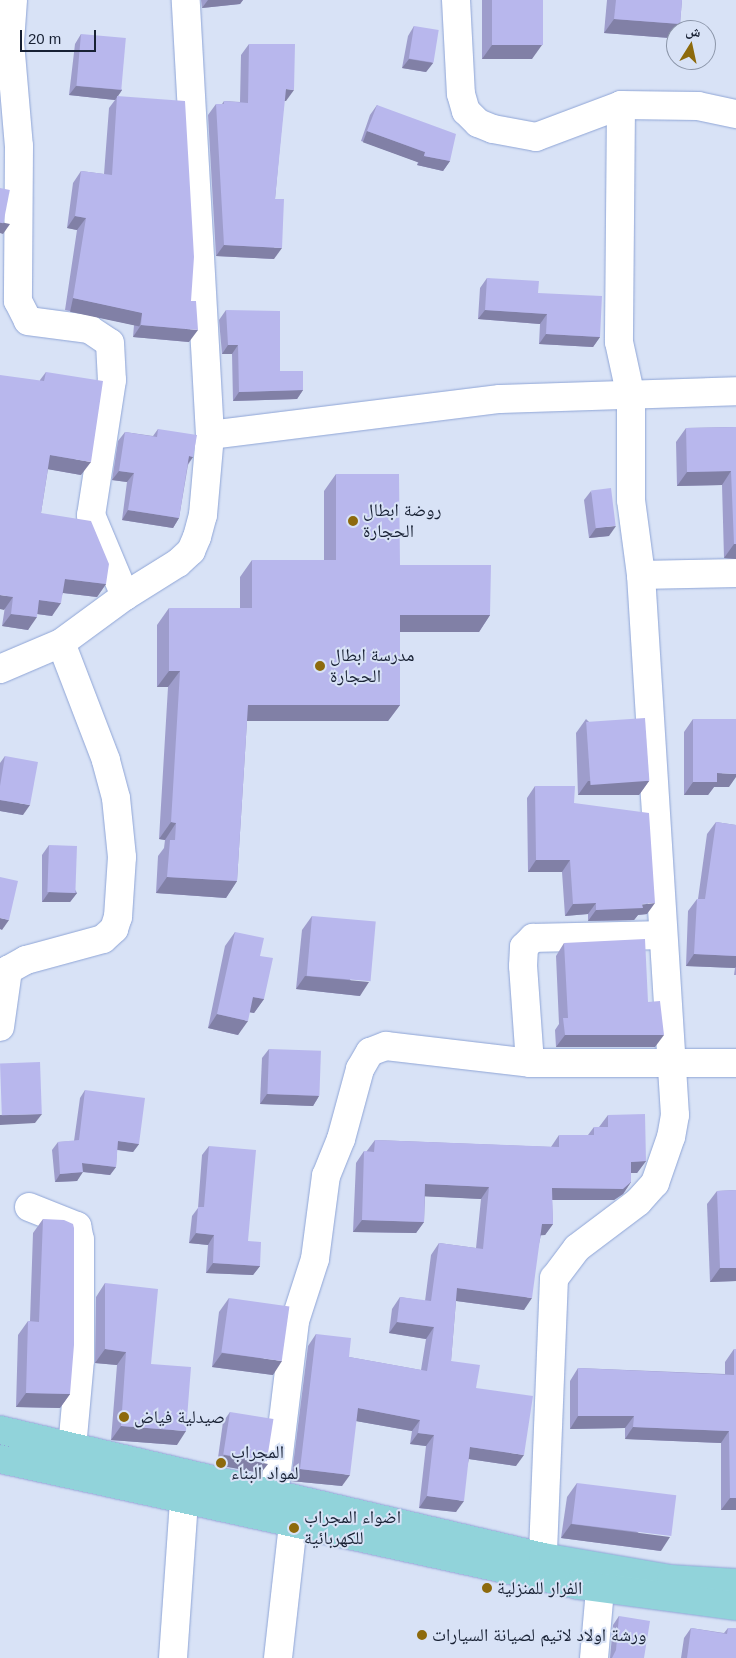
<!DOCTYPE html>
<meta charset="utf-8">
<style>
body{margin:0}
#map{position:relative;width:736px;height:1658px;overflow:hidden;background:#d8e2f6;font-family:Arial,"Noto Naskh Arabic",sans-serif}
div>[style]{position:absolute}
.roads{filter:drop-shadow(0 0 1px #8fa5d6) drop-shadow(0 0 1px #8fa5d6)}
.minor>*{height:28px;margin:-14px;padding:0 14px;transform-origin:14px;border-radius:14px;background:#fff}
.major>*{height:28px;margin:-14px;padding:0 14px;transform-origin:14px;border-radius:14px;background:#91d3da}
.wall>*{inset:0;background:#9e9dcc}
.shaded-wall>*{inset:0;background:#8180a6;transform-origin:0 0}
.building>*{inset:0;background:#b8b7ed;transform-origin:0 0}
.dots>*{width:14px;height:14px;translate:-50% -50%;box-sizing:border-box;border:2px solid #d8e2f6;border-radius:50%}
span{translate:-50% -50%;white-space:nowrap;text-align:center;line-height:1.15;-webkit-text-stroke:4px #d8e2f6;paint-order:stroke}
.poi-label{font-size:18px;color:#182134}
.left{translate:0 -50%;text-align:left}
.north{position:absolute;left:666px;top:20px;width:50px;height:50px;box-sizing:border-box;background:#d8e2f6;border:1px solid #8b95a8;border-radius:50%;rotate:10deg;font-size:14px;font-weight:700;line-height:20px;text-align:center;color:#182134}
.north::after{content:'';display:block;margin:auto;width:18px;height:22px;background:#8d6a0c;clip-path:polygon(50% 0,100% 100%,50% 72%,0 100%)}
.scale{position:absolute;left:20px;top:30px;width:76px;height:22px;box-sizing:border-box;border:2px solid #182134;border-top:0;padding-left:6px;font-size:15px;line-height:18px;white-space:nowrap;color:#182134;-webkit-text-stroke:4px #d8e2f6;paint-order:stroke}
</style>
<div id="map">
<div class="roads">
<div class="minor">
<div style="left:13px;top:0;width:42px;rotate:94.1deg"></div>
<div style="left:10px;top:42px;width:104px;rotate:85.1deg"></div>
<div style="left:19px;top:146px;width:155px;rotate:90.4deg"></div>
<div style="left:18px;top:301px;width:22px;rotate:63deg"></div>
<div style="left:28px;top:321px;width:62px;rotate:7.5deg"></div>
<div style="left:89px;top:329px;width:25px;rotate:34deg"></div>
<div style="left:110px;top:343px;width:37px;rotate:87deg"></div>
<div style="left:112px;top:380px;width:137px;rotate:98.8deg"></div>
<div style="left:91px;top:515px;width:88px;rotate:67.2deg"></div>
<div style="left:456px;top:0;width:94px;rotate:87deg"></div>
<div style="left:461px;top:94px;width:18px;rotate:74deg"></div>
<div style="left:466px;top:111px;width:17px;rotate:45deg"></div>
<div style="left:478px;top:123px;width:16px;rotate:22deg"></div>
<div style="left:493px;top:129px;width:44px;rotate:10.5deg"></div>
<div style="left:536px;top:137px;width:91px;rotate:-20.6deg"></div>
<div style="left:621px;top:105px;width:237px;rotate:90.5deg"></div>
<div style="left:619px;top:342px;width:56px;rotate:77.7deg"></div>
<div style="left:631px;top:397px;width:103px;rotate:90deg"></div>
<div style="left:631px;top:500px;width:76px;rotate:82.4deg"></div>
<div style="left:641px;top:575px;width:541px;rotate:86.4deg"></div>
<div style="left:675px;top:1115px;width:22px;rotate:100deg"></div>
<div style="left:671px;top:1137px;width:49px;rotate:109.2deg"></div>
<div style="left:655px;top:1183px;width:25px;rotate:132deg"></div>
<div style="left:638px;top:1202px;width:76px;rotate:143deg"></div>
<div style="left:577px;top:1248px;width:38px;rotate:127deg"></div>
<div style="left:554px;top:1278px;width:279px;rotate:92.3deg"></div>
<div style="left:621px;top:105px;width:77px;rotate:0.7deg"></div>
<div style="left:698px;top:106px;width:39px;rotate:12deg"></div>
<div style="left:210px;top:435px;width:292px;rotate:-7.1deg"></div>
<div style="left:500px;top:399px;width:236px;rotate:-1.9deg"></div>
<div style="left:641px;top:575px;width:95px;rotate:-1.2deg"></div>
<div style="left:0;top:669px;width:66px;rotate:-23.1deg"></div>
<div style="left:61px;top:643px;width:79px;rotate:-36.3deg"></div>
<div style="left:125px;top:596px;width:62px;rotate:-31.9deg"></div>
<div style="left:178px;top:563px;width:18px;rotate:-43deg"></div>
<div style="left:191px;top:551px;width:15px;rotate:-67deg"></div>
<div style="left:197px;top:537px;width:23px;rotate:-75deg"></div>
<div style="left:203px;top:515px;width:80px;rotate:-85deg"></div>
<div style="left:210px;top:435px;width:436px;rotate:-93.2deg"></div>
<div style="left:0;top:1027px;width:58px;rotate:-82deg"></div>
<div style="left:8px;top:970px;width:21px;rotate:-29deg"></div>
<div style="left:26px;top:960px;width:80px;rotate:-15.3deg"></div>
<div style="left:103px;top:939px;width:15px;rotate:-42deg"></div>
<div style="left:114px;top:929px;width:13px;rotate:-72deg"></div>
<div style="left:118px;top:917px;width:60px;rotate:-86.2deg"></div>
<div style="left:122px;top:857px;width:59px;rotate:-95.8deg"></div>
<div style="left:116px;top:798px;width:39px;rotate:-105deg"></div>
<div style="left:106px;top:760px;width:125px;rotate:-111deg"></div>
<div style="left:530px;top:1063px;width:97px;rotate:-94.1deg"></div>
<div style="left:523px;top:966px;width:19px;rotate:-87deg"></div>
<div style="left:524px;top:947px;width:13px;rotate:-45deg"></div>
<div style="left:533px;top:938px;width:130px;rotate:-1.3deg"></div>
<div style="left:29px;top:1207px;width:52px;rotate:21.6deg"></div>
<div style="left:77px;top:1226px;width:14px;rotate:78deg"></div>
<div style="left:80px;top:1240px;width:120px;rotate:90deg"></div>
<div style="left:80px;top:1360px;width:88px;rotate:95.2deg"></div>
<div style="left:274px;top:1495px;width:175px;rotate:-83.1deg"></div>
<div style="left:295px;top:1321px;width:65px;rotate:-72.1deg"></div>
<div style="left:315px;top:1259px;width:84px;rotate:-82.5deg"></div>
<div style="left:326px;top:1176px;width:40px;rotate:-68deg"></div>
<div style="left:341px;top:1139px;width:73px;rotate:-74.8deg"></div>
<div style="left:360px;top:1069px;width:20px;rotate:-60deg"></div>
<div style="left:370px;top:1052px;width:17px;rotate:-21deg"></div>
<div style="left:386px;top:1046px;width:145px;rotate:6.7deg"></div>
<div style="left:530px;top:1063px;width:206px"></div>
<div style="left:173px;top:1658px;width:159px;rotate:-86deg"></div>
<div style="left:278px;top:1658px;width:135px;rotate:-83.6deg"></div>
<div style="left:594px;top:1658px;width:69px;rotate:-85deg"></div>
</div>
<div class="major">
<div style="left:0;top:1430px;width:558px;rotate:13.16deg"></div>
<div style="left:543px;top:1557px;width:130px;rotate:9.8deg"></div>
<div style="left:671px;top:1579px;width:65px;rotate:3.5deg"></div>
<div style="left:0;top:1459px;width:592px;rotate:12.3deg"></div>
<div style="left:578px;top:1585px;width:159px;rotate:7.6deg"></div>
</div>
</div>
<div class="wall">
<div style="clip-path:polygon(201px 0,243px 0,240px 4px,202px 8px)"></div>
<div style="clip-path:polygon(482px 0,543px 0,532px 59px,482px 59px)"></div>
<div style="clip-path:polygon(607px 0,682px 0,680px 24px,670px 38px,604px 33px)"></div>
<div style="clip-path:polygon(414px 26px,433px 63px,426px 72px,402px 68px,408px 36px)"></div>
<div style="clip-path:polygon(81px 34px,122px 90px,118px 96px,189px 342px,133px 337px,134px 325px,65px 310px,77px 230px,67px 228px,73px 183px,81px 171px,104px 174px,109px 108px,115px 100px,69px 95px,75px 44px)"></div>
<div style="clip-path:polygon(249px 44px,286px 101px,284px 101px,275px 199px,274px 259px,216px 256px,208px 115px,216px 104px,222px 104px,224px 101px,240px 102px,241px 55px)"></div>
<div style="clip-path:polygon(377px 105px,450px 161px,443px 171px,417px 165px,418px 162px,361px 141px,370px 115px)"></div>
<div style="clip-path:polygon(487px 278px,538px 293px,600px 337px,593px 347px,539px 344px,540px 324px,478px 319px,480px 288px)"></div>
<div style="clip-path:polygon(226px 310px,280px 371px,303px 390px,297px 399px,233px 401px,232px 354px,222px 354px,219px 320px)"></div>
<div style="clip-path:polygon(46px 372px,81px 475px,48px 469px,41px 513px,106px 584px,97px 597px,63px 593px,52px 616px,37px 614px,28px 630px,2px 626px,40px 380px)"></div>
<div style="clip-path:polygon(736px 427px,736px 559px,724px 558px,722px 485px,677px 486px,676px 442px,686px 428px)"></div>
<div style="clip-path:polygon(158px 429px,193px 457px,188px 465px,179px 518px,173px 528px,122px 520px,127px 482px,112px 480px,118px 441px,125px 432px,153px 436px)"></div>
<div style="clip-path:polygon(336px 474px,400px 565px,490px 615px,479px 632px,400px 632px,400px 705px,388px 721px,247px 721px,237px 881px,226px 898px,156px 893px,158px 856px,164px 848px,165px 840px,159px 839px,168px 687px,157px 687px,157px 625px,169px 608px,240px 608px,240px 577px,252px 560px,324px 560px,324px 491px)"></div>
<div style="clip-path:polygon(591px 491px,609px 536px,589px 538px,584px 500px)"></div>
<div style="clip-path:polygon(586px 719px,649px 781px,639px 795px,578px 795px,576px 733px)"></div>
<div style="clip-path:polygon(693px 719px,729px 787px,714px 787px,708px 795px,684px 795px,684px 732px)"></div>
<div style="clip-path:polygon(5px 756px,23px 815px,0 811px,0 763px)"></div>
<div style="clip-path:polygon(535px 786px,574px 803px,647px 914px,638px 915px,634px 920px,588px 921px,588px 914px,565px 916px,562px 872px,528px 872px,527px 798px)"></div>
<div style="clip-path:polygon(716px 822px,736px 825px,736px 975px,734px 975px,735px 968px,686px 966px,688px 911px,697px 899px,698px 899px,707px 834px)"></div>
<div style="clip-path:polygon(49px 845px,77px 893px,70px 902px,42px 902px,42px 855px)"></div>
<div style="clip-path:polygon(312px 916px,360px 996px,296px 989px,302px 930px)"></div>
<div style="clip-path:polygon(235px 932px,260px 956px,264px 999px,254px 1013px,249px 1012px,238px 1035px,208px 1028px,225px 946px)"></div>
<div style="clip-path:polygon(564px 943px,648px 1002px,655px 1047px,556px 1047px,555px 1030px,559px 1024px,556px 956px)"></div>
<div style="clip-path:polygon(269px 1049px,319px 1096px,313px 1106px,260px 1104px,262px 1058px)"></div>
<div style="clip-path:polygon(85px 1090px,139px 1144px,133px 1152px,117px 1150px,116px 1167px,110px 1175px,82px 1172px,77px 1181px,55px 1182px,52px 1150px,58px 1142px,74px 1141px,80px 1098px)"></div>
<div style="clip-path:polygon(608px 1115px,646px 1161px,637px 1173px,631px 1173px,631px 1182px,623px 1194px,614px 1200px,552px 1200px,553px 1224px,545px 1235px,541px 1235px,524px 1310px,456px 1301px,451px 1361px,476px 1388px,516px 1466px,469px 1459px,456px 1512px,419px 1508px,426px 1446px,410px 1444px,412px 1431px,356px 1421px,342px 1486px,291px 1481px,308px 1346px,316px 1334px,349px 1357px,421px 1370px,426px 1339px,389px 1333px,392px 1309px,400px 1297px,425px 1301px,431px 1255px,439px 1243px,476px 1248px,481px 1199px,425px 1196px,424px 1222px,416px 1233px,353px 1232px,356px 1163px,364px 1151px,366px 1152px,375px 1140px,551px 1147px,559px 1135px,588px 1135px,594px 1127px,599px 1127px)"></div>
<div style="clip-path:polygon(209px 1146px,248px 1241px,260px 1266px,253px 1275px,206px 1273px,208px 1245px,189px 1243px,192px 1216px,198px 1208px,202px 1155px)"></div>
<div style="clip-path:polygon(736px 1190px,736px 1281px,710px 1282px,707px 1204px,717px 1191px)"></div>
<div style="clip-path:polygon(43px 1219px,70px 1394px,60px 1408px,16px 1407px,18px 1335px,28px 1321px,30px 1321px,33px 1233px)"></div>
<div style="clip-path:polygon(105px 1283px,151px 1364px,177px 1445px,111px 1440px,117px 1365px,95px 1363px,96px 1297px)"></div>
<div style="clip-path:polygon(229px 1298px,273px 1375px,212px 1367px,219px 1312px)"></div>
<div style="clip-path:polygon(734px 1349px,736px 1349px,736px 1510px,721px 1510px,721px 1443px,625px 1439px,625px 1428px,570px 1429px,570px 1381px,578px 1368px,725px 1374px,725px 1362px)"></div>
<div style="clip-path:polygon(230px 1412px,261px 1473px,217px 1465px,223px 1422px)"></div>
<div style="clip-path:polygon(577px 1483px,661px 1551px,561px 1538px,567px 1497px)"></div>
<div style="clip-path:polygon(619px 1616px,644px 1658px,610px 1658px,613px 1625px)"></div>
<div style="clip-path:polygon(691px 1628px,724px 1633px,728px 1628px,736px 1658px,681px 1658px,684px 1638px)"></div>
</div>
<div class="shaded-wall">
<div style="clip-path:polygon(208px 0,243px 0,240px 4px,202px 8px)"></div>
<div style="clip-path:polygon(614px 19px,680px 24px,670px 38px,604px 33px)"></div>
<div style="clip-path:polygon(492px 45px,542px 45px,532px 59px,482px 59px)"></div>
<div style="clip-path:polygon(409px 59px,433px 63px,426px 72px,402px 68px)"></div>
<div style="clip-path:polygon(76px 86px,122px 90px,115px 100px,69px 95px)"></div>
<div style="clip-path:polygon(286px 89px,294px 90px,286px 101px,277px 101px)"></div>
<div style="left:367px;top:131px;width:62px;height:12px;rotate:20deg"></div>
<div style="clip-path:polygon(424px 156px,450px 161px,443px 171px,417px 165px)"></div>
<div style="clip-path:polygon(75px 216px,86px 218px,77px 230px,67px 228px)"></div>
<div style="clip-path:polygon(0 222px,10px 224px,3px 234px,0 233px)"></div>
<div style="clip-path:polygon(224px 245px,282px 248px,274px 259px,216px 256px)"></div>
<div style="left:73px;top:298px;width:71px;height:14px;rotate:12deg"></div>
<div style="clip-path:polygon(485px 310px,547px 314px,540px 324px,478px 319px)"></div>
<div style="clip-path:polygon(141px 325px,198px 330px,189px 342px,133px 337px)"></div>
<div style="clip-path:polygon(546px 334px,600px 337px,593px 347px,539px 344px)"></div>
<div style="clip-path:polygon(228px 345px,238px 345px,232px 354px,222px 354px)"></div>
<div style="clip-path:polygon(303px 390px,297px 399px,233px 401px,239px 392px)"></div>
<div style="clip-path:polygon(50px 455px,91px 462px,81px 475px,41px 468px)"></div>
<div style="clip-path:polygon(189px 456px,193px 457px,186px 466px)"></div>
<div style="clip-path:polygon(119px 471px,134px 473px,127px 482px,112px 480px)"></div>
<div style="clip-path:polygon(731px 471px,722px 485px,677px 486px,687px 472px)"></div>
<div style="clip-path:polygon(128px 510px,179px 518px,173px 528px,122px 520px)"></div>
<div style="clip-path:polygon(616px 526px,609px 536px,589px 538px,596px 528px)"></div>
<div style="clip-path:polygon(734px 544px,736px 544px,736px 559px,724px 558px)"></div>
<div style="clip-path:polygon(65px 579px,106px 584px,97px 597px,55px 592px)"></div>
<div style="clip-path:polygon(0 595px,13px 597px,4px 610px,0 609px)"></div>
<div style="clip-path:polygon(39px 600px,61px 603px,52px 616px,30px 613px)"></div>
<div style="clip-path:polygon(11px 614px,37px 617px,28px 630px,2px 626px)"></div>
<div style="clip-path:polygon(400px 615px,490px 615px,479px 632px,388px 632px)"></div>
<div style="clip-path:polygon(169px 671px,180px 671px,168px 687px,157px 687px)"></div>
<div style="clip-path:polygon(248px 705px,400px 705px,388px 721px,236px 721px)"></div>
<div style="clip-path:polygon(717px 773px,736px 774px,736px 777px,729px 787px,714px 787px,708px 795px,684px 795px,693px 782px)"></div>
<div style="clip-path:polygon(588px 781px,649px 781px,639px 795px,578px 795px)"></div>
<div style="clip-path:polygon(0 800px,30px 805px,23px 815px,0 811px)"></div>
<div style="clip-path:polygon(171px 822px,176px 823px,165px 840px,159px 839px)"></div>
<div style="clip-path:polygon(536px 860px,570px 860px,562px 872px,528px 872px)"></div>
<div style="clip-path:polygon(167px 877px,237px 881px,226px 898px,156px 893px)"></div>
<div style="clip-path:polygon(49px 892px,77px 893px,70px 902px,42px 902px)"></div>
<div style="clip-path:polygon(596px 903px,588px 914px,565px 916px,573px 904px)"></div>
<div style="clip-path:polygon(655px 903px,647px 914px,638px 915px,634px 920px,588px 921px,596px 910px)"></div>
<div style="clip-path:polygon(0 918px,9px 920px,2px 930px,0 929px)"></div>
<div style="clip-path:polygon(694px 954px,736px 956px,736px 967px,735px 968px,686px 966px)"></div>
<div style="clip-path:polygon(305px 976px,369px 982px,360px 996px,296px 989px)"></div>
<div style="clip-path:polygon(253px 997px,264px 999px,254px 1013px,243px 1011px)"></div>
<div style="clip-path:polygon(217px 1014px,248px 1021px,238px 1035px,208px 1028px)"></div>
<div style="clip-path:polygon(565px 1035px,664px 1035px,655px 1047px,556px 1047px)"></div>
<div style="clip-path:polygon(267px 1094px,319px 1096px,313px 1106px,260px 1104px)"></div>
<div style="clip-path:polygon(42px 1114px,35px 1123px,0 1125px,0 1115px)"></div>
<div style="clip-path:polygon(118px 1141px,139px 1144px,133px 1152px,112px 1149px)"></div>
<div style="clip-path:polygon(646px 1161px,637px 1173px,623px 1173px,631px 1162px)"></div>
<div style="clip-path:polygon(82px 1163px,116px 1167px,110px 1175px,76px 1171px)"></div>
<div style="clip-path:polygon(83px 1172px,77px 1181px,55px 1182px,60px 1174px)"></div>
<div style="clip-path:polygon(631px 1182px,623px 1194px,614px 1200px,543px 1200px,552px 1188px)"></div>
<div style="clip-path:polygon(425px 1184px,489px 1187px,481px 1199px,417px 1196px)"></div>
<div style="clip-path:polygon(362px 1220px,424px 1222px,416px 1233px,353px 1232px)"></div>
<div style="clip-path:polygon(542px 1224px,553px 1224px,545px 1235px,534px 1236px)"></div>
<div style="clip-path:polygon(196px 1233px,214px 1235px,208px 1245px,189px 1243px)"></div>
<div style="clip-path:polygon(213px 1263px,260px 1266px,253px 1275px,206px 1273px)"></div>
<div style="clip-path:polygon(720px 1268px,736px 1268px,736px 1281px,710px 1282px)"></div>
<div style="clip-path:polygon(457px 1288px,532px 1298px,524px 1310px,449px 1300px)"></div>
<div style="clip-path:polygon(397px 1322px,434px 1327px,426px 1339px,389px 1333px)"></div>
<div style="clip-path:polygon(105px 1349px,126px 1352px,117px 1365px,95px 1363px)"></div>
<div style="clip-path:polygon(222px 1353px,282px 1361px,273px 1375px,212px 1367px)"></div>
<div style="clip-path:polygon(26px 1393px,70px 1394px,60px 1408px,16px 1407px)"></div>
<div style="clip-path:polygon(358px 1408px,420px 1420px,412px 1431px,350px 1420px)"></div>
<div style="clip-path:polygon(578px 1416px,634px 1416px,625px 1428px,570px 1429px)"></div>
<div style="clip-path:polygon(121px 1426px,186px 1431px,177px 1445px,111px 1440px)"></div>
<div style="clip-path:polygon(633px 1427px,729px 1431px,721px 1443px,625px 1439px)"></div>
<div style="clip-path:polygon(418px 1433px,434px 1435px,426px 1446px,410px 1444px)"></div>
<div style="clip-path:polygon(470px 1447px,524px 1455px,516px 1466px,462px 1458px)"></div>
<div style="clip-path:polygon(224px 1455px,268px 1464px,261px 1473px,217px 1465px)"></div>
<div style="clip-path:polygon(300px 1469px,350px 1475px,342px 1486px,291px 1481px)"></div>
<div style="clip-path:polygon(427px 1496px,464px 1501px,456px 1512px,419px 1508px)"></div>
<div style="clip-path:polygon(730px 1498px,736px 1498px,736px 1510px,721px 1510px)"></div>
<div style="clip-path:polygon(571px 1524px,670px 1537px,661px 1551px,561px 1538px)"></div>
</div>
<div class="building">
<div style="left:492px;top:0;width:51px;height:45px"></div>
<div style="clip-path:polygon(616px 0,682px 0,680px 24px,614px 19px)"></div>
<div style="left:414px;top:26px;width:25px;height:33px;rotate:9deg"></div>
<div style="left:81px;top:34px;width:45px;height:52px;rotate:5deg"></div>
<div style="clip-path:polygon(249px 44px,295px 44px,294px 90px,286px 89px,275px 199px,284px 199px,282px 248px,224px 245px,216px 104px,224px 104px,224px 101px,248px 103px)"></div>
<div style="clip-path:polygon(117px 96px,185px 101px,194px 257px,191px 301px,196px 301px,198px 330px,141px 325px,142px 313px,73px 298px,86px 218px,75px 216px,81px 171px,112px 175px)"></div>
<div style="clip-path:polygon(377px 105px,456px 134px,450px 161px,424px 156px,425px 152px,367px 131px)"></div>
<div style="left:0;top:188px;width:10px;height:34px;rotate:11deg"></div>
<div style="clip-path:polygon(487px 278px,539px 281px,538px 293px,602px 296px,600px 337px,546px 334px,547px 314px,485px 310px)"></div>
<div style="clip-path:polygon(226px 310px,280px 311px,280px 371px,303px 371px,303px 390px,239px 392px,238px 345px,228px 345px)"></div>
<div style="clip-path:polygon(46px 372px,103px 381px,91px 462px,50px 455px,41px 513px,91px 521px,109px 564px,106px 584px,65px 579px,61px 603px,39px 600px,37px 617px,11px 614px,13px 597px,0 595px,0 375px,44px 381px)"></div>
<div style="clip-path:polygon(736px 427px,736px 544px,734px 544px,731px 471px,687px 472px,686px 428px)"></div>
<div style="clip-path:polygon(158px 429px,197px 435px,193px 457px,189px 456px,179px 518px,128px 510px,134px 473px,119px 471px,125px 432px,157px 437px)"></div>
<div style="clip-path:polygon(336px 474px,399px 474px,400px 565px,491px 565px,490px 615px,400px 615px,400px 705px,248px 705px,237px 881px,167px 877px,170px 840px,175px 840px,176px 823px,171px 822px,180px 671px,169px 671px,169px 608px,252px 608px,252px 560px,336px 560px)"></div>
<div style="left:611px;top:488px;width:38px;height:20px;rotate:83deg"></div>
<div style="left:645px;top:718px;width:63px;height:59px;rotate:86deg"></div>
<div style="clip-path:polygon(693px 719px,736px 719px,736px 774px,717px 773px,717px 782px,693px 782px)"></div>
<div style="clip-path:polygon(5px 756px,38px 762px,30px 805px,0 800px,0 786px)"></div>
<div style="clip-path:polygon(535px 786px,575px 786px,574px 803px,649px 813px,655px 903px,642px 904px,643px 908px,596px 910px,596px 903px,573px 904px,570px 860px,536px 860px)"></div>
<div style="clip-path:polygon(716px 822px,736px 825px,736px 956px,694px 954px,697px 899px,705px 899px)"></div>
<div style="left:49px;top:845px;width:28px;height:47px;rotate:2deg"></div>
<div style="clip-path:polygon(0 877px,18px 881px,9px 920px,0 918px)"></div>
<div style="left:312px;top:916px;width:64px;height:60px;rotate:5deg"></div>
<div style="clip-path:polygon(235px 932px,264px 938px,260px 956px,273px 958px,264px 999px,253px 997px,248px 1021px,217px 1014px)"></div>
<div style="clip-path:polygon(645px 939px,648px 1002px,660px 1001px,664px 1035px,565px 1035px,563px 1018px,568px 1018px,564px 943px)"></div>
<div style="left:269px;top:1049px;width:52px;height:45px;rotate:2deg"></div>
<div style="left:40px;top:1062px;width:52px;height:40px;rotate:88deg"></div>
<div style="clip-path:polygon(85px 1090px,145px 1098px,139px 1144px,118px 1141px,116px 1167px,82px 1163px,83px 1172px,60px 1174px,58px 1142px,79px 1140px)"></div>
<div style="clip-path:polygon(645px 1114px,646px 1161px,631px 1162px,631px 1182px,623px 1189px,552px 1188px,553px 1224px,542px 1224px,532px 1298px,457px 1288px,451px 1361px,480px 1365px,476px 1388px,533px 1396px,524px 1455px,470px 1447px,464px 1501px,427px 1496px,434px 1435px,418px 1433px,420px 1420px,358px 1408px,350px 1475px,300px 1469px,316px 1334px,351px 1338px,349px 1357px,427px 1371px,434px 1327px,397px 1322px,400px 1297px,431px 1301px,439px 1243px,483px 1249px,489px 1187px,425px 1184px,424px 1222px,362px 1220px,364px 1151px,374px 1152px,375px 1140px,559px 1147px,559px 1135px,594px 1135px,594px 1127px,608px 1127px,608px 1115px)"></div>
<div style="clip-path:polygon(209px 1146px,256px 1150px,248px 1241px,261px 1242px,260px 1266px,213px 1263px,214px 1235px,196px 1233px,198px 1207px,204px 1207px)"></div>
<div style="clip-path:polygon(736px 1190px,736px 1268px,720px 1268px,717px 1191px)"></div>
<div style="clip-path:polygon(43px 1219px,64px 1220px,73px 1224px,74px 1228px,74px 1345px,70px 1394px,26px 1393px,28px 1321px,39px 1322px)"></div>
<div style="clip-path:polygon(105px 1283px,158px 1289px,151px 1364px,191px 1367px,186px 1431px,121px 1426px,126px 1352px,105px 1349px)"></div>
<div style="left:229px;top:1298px;width:61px;height:55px;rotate:8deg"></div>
<div style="clip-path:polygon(734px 1349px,736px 1349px,736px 1498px,730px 1498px,729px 1431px,633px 1427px,634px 1416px,578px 1416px,578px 1368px,734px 1375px)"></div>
<div style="left:230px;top:1412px;width:44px;height:43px;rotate:9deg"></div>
<div style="left:577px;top:1483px;width:100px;height:41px;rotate:7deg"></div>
<div style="clip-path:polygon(619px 1616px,650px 1621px,644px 1658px,612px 1658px,616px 1650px)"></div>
<div style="clip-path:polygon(691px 1628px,727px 1634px,728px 1628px,736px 1628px,736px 1658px,687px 1658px)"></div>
</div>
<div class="dots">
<div style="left:353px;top:521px;background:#8d6a0c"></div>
<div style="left:320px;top:666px;background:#8d6a0c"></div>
<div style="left:124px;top:1417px;background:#8d6a0c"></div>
<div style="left:221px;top:1463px;background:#8d6a0c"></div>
<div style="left:294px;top:1528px;background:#8d6a0c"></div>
<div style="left:487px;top:1588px;background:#8d6a0c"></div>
<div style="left:422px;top:1635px;background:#8d6a0c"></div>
</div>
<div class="poi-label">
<span class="left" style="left:363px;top:521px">روضة ابطال<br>الحجارة</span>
<span class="left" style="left:330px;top:666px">مدرسة ابطال<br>الحجارة</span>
<span class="left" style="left:134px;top:1417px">صيدلية فياض</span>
<span class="left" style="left:231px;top:1463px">المجراب<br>لمواد البناء</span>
<span class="left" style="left:304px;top:1528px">اضواء المجراب<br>للكهربائية</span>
<span class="left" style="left:497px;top:1588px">الفرار للمنزلية</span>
<span class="left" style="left:432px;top:1635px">ورشة اوﻻد ﻻتيم لصيانة السيارات</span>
</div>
<div class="north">ش</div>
<div class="scale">20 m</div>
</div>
